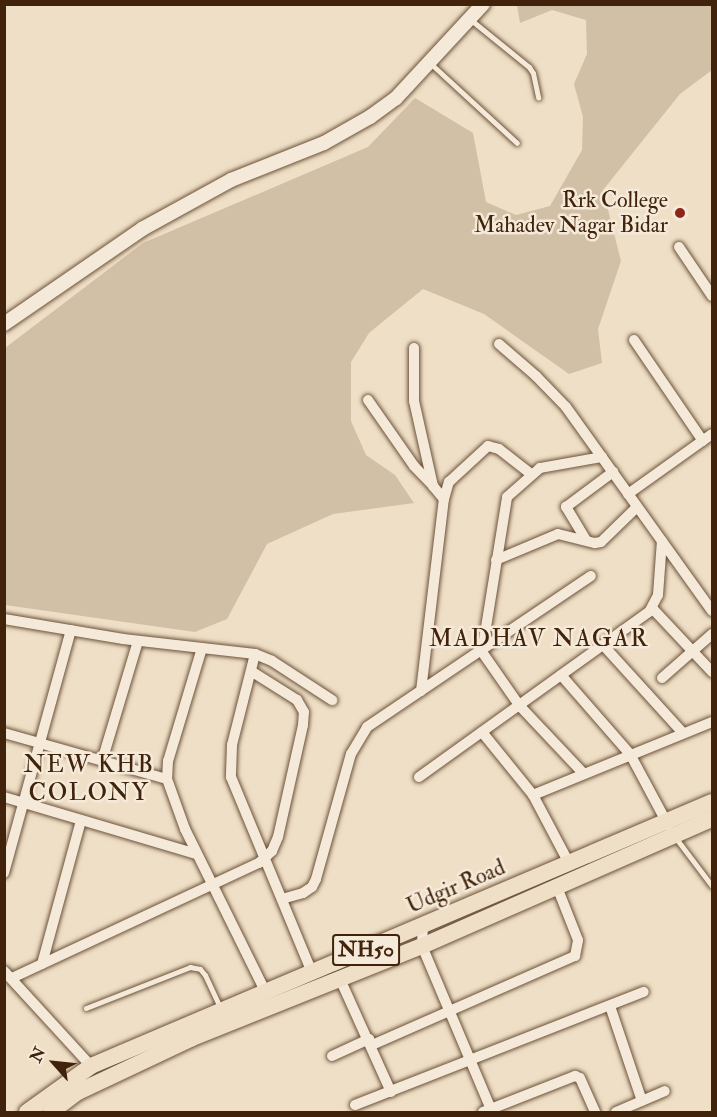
<!DOCTYPE html>
<style>
body{margin:0}
#map{position:relative;width:717px;height:1117px;overflow:hidden;background:#efdfc6;font-family:"IM FELL Double Pica",serif}
div>[style]{position:absolute}
.green>*{inset:0;background:#d1bfa6}
.roads{filter:drop-shadow(0 0 2px #6c523a) drop-shadow(0 0 2px #6c523a)}
.service>*{height:5px;margin:-2.5px;padding:0 2.5px;transform-origin:2.5px;border-radius:2.5px;background:#f5eada}
.minor>*{height:10px;margin:-5px;padding:0 5px;transform-origin:5px;border-radius:5px;background:#f5eada}
.secondary>*{height:14px;margin:-7px;padding:0 7px;transform-origin:7px;border-radius:7px;background:#f5eada}
.trunk>*{height:16px;margin:-8px;padding:0 8px;transform-origin:8px;border-radius:8px;background:#efdfc6}
.dots>*{width:16px;height:16px;translate:-50% -50%;box-sizing:border-box;border:3px solid #f5eada;border-radius:50%}
span{translate:-50% -50%;white-space:nowrap;text-align:center;line-height:1.15;-webkit-text-stroke:5px #f5eada;paint-order:stroke}
.shield-label span{padding:2px 4px;background:#f5eada;border:2px solid;border-radius:4px;-webkit-text-stroke-width:0}
.shield-label{font-size:21px;color:#41230b;font-weight:700}
.poi-label{font-size:22px;color:#41230b}
.right{translate:-100% -50%;text-align:right}
.street-label{font-size:22px;color:#41230b}
.neighbourhood-label{font-size:24px;color:#41230b;letter-spacing:1.5px}
.frame{position:absolute;inset:0;border:6px solid #41230b;pointer-events:none}
.north{position:absolute;left:24px;top:1033px;width:60px;height:60px;-webkit-text-stroke:4px #f5eada;paint-order:stroke;rotate:297deg;font-size:16px;font-weight:700;line-height:24px;text-align:center;color:#41230b}
.north::after{content:'';display:block;margin:auto;width:21px;height:27px;background:#41230b;clip-path:polygon(50% 0,100% 100%,50% 72%,0 100%)}
</style>
<div id="map">
<div class="green">
<div style="clip-path:polygon(517px 5px,712px 5px,712px 70px,680px 94px,603px 190px,621px 261px,598px 329px,602px 363px,569px 374px,484px 314px,423px 289px,369px 333px,351px 362px,351px 421px,366px 455px,395px 475px,414px 503px,333px 514px,267px 544px,227px 619px,195px 632px,5px 605px,5px 348px,143px 243px,368px 147px,415px 98px,473px 133px,486px 202px,516px 215px,550px 206px,582px 150px,583px 117px,574px 84px,587px 54px,586px 20px,552px 10px,520px 23px)"></div>
</div>
<div class="roads">
<div class="service">
<div style="left:471px;top:20px;width:75px;rotate:39deg"></div>
<div style="left:529px;top:67px;width:7px;rotate:56deg"></div>
<div style="left:533px;top:73px;width:25px;rotate:78deg"></div>
<div style="left:430px;top:63px;width:118px;rotate:42.6deg"></div>
<div style="left:675px;top:837px;width:61px;rotate:52.9deg"></div>
<div style="left:86px;top:1008px;width:112px;rotate:-21.5deg"></div>
<div style="left:190px;top:967px;width:10px;rotate:11deg"></div>
<div style="left:200px;top:969px;width:8px;rotate:50deg"></div>
<div style="left:205px;top:975px;width:35px;rotate:65deg"></div>
</div>
<div class="minor">
<div style="left:679px;top:247px;width:59px;rotate:56deg"></div>
<div style="left:634px;top:340px;width:122px;rotate:55.7deg"></div>
<div style="left:499px;top:344px;width:49px;rotate:40.9deg"></div>
<div style="left:536px;top:376px;width:43px;rotate:45.9deg"></div>
<div style="left:566px;top:407px;width:251px;rotate:54.4deg"></div>
<div style="left:414px;top:348px;width:53px;rotate:90deg"></div>
<div style="left:414px;top:401px;width:87px;rotate:77.4deg"></div>
<div style="left:433px;top:486px;width:17px;rotate:50deg"></div>
<div style="left:368px;top:400px;width:80px;rotate:55.1deg"></div>
<div style="left:414px;top:466px;width:28px;rotate:46deg"></div>
<div style="left:628px;top:494px;width:103px;rotate:-35.5deg"></div>
<div style="left:586px;top:540px;width:39px;rotate:-121deg"></div>
<div style="left:566px;top:507px;width:59px;rotate:-36.7deg"></div>
<div style="left:496px;top:560px;width:67px;rotate:-22.8deg"></div>
<div style="left:558px;top:534px;width:38px;rotate:14deg"></div>
<div style="left:595px;top:543px;width:6px;rotate:-9deg"></div>
<div style="left:601px;top:542px;width:50px;rotate:-44.2deg"></div>
<div style="left:652px;top:608px;width:88px;rotate:46.8deg"></div>
<div style="left:4px;top:619px;width:121px;rotate:9.5deg"></div>
<div style="left:123px;top:639px;width:133px;rotate:6.5deg"></div>
<div style="left:255px;top:654px;width:18px;rotate:22deg"></div>
<div style="left:272px;top:661px;width:72px;rotate:33deg"></div>
<div style="left:603px;top:645px;width:119px;rotate:47.7deg"></div>
<div style="left:202px;top:648px;width:118px;rotate:106.7deg"></div>
<div style="left:168px;top:761px;width:18px;rotate:93deg"></div>
<div style="left:167px;top:779px;width:53px;rotate:70.2deg"></div>
<div style="left:185px;top:829px;width:183px;rotate:63.7deg"></div>
<div style="left:255px;top:654px;width:94px;rotate:104.2deg"></div>
<div style="left:232px;top:745px;width:32px;rotate:92deg"></div>
<div style="left:231px;top:777px;width:212px;rotate:67.5deg"></div>
<div style="left:561px;top:675px;width:105px;rotate:48.9deg"></div>
<div style="left:630px;top:754px;width:81px;rotate:61.8deg"></div>
<div style="left:662px;top:678px;width:67px;rotate:-41.3deg"></div>
<div style="left:421px;top:691px;width:193px;rotate:-83.2deg"></div>
<div style="left:444px;top:499px;width:18px;rotate:-74deg"></div>
<div style="left:449px;top:482px;width:53px;rotate:-42.7deg"></div>
<div style="left:488px;top:446px;width:11px;rotate:15deg"></div>
<div style="left:499px;top:449px;width:41px;rotate:38deg"></div>
<div style="left:482px;top:732px;width:81px;rotate:51deg"></div>
<div style="left:533px;top:795px;width:77px;rotate:62.1deg"></div>
<div style="left:4px;top:733px;width:169px;rotate:15.8deg"></div>
<div style="left:102px;top:761px;width:125px;rotate:-73.3deg"></div>
<div style="left:583px;top:773px;width:93px;rotate:-133.3deg"></div>
<div style="left:519px;top:705px;width:65px;rotate:-124.9deg"></div>
<div style="left:482px;top:652px;width:157px;rotate:-80.8deg"></div>
<div style="left:507px;top:497px;width:44px;rotate:-41.3deg"></div>
<div style="left:540px;top:468px;width:63px;rotate:-10.1deg"></div>
<div style="left:419px;top:777px;width:283px;rotate:-35.7deg"></div>
<div style="left:649px;top:612px;width:19px;rotate:-62deg"></div>
<div style="left:658px;top:595px;width:54px;rotate:-85.8deg"></div>
<div style="left:533px;top:795px;width:193px;rotate:-22.2deg"></div>
<div style="left:4px;top:797px;width:201px;rotate:16.5deg"></div>
<div style="left:4px;top:873px;width:252px;rotate:-74.6deg"></div>
<div style="left:282px;top:899px;width:22px;rotate:-16deg"></div>
<div style="left:303px;top:893px;width:11px;rotate:-34deg"></div>
<div style="left:312px;top:887px;width:9px;rotate:-63deg"></div>
<div style="left:316px;top:879px;width:130px;rotate:-74.4deg"></div>
<div style="left:351px;top:754px;width:31px;rotate:-59deg"></div>
<div style="left:367px;top:727px;width:270px;rotate:-34deg"></div>
<div style="left:423px;top:925px;width:21px;rotate:93deg"></div>
<div style="left:422px;top:946px;width:180px;rotate:67.1deg"></div>
<div style="left:42px;top:964px;width:149px;rotate:-74.8deg"></div>
<div style="left:4px;top:971px;width:129px;rotate:47.5deg"></div>
<div style="left:12px;top:978px;width:272px;rotate:-25deg"></div>
<div style="left:259px;top:863px;width:18px;rotate:-43deg"></div>
<div style="left:272px;top:851px;width:15px;rotate:-67deg"></div>
<div style="left:278px;top:837px;width:115px;rotate:-77.4deg"></div>
<div style="left:303px;top:725px;width:13px;rotate:-86deg"></div>
<div style="left:304px;top:712px;width:14px;rotate:-120deg"></div>
<div style="left:297px;top:700px;width:54px;rotate:-147.8deg"></div>
<div style="left:340px;top:979px;width:124px;rotate:65.7deg"></div>
<div style="left:610px;top:1006px;width:100px;rotate:71.4deg"></div>
<div style="left:372px;top:1045px;width:222px;rotate:-23.7deg"></div>
<div style="left:575px;top:956px;width:16px;rotate:-79deg"></div>
<div style="left:578px;top:940px;width:57px;rotate:-111.6deg"></div>
<div style="left:332px;top:1056px;width:41px;rotate:-24.7deg"></div>
<div style="left:355px;top:1105px;width:310px;rotate:-21.4deg"></div>
<div style="left:483px;top:1112px;width:99px;rotate:-21.4deg"></div>
<div style="left:575px;top:1076px;width:5px;rotate:22deg"></div>
<div style="left:580px;top:1078px;width:37px;rotate:66deg"></div>
<div style="left:616px;top:1112px;width:53px;rotate:-23.2deg"></div>
</div>
<div class="secondary">
<div style="left:4px;top:324px;width:168px;rotate:-34.5deg"></div>
<div style="left:142px;top:229px;width:102px;rotate:-28.8deg"></div>
<div style="left:231px;top:180px;width:100px;rotate:-21.7deg"></div>
<div style="left:324px;top:143px;width:53px;rotate:-29.5deg"></div>
<div style="left:370px;top:117px;width:32px;rotate:-36deg"></div>
<div style="left:396px;top:98px;width:128px;rotate:-47.2deg"></div>
</div>
<div class="trunk">
<div style="left:27px;top:1112px;width:79px;rotate:-35.7deg"></div>
<div style="left:91px;top:1066px;width:675px;rotate:-23.03deg"></div>
<div style="left:51px;top:1112px;width:34px;rotate:-37deg"></div>
<div style="left:78px;top:1092px;width:126px;rotate:-25.3deg"></div>
<div style="left:192px;top:1038px;width:248px;rotate:-21.8deg"></div>
<div style="left:422px;top:946px;width:317px;rotate:-23.7deg"></div>
</div>
</div>
<div class="dots">
<div style="left:680px;top:213px;background:#8f2418"></div>
</div>
<div class="shield-label">
<span style="left:366px;top:950px">NH50</span>
</div>
<div class="poi-label">
<span class="right" style="left:668px;top:213px">Rrk College<br>Mahadev Nagar Bidar</span>
</div>
<div class="street-label">
<span style="left:456px;top:887px;rotate:-23deg">Udgir Road</span>
</div>
<div class="neighbourhood-label">
<span style="left:539px;top:639px">MADHAV NAGAR</span>
<span style="left:89px;top:779px">NEW KHB<br>COLONY</span>
</div>
<div class="frame"></div>
<div class="north">N</div>
</div>
